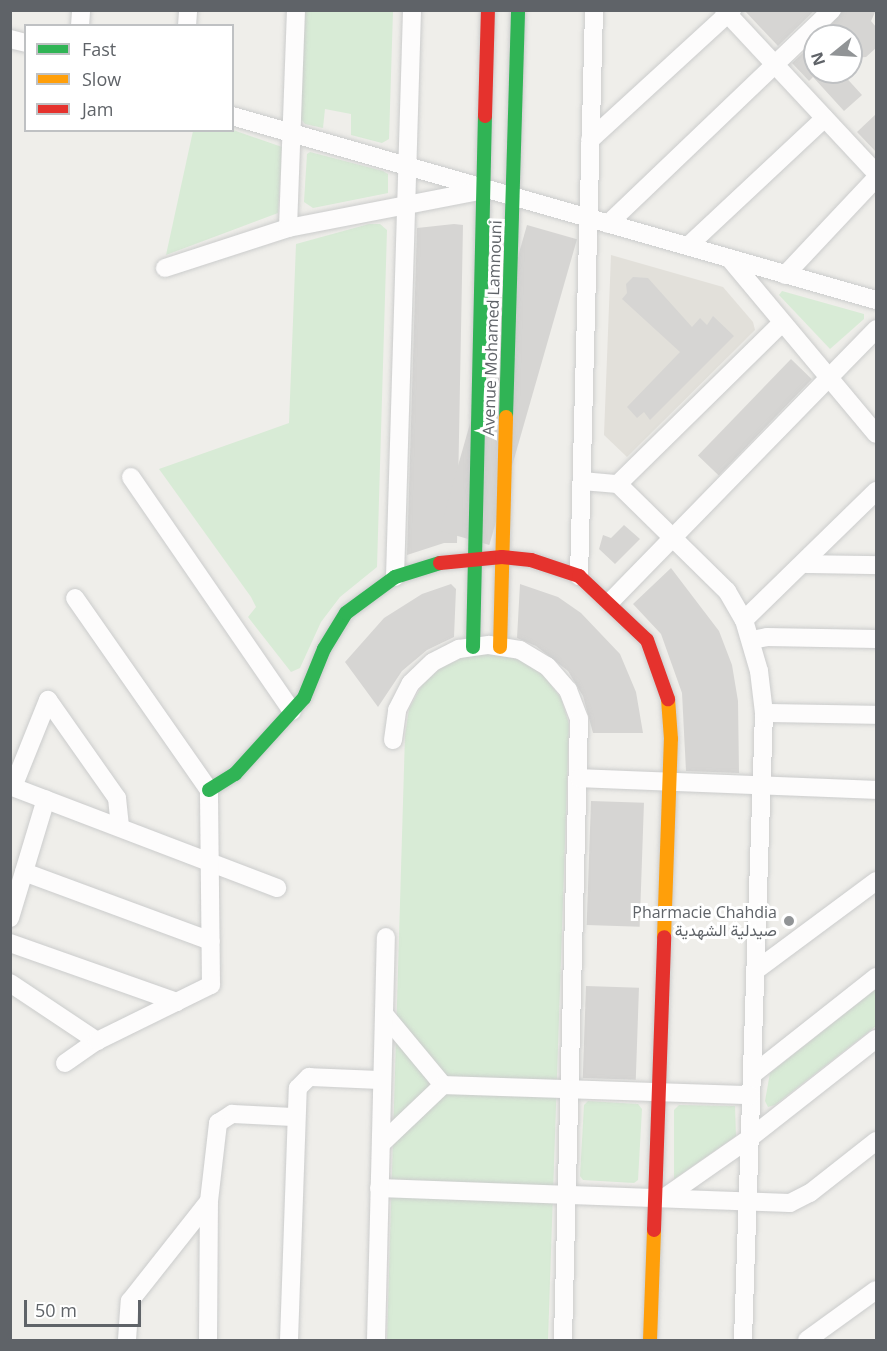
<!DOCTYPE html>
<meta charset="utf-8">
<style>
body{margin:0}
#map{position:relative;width:887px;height:1351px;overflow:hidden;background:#efeeea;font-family:"Open Sans",Vazirmatn,sans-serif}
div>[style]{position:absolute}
.education>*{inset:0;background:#e2e0da}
.green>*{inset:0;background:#d8ebd6}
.building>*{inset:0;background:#d6d5d3;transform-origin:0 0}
.roads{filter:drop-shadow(0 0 2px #cbcccc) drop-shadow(0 0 2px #cbcccc)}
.street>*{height:18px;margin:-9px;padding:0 9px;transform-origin:9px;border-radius:9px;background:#fdfcfc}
.fast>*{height:14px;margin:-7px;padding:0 7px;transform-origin:7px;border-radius:7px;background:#30b455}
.slow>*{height:14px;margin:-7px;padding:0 7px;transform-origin:7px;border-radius:7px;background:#ff9f0a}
.jam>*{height:14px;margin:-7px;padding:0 7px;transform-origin:7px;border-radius:7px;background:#e5322d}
.dots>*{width:16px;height:16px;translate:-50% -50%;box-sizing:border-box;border:3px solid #fff;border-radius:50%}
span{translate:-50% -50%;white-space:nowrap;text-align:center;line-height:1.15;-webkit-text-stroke:6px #fff;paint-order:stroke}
.street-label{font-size:16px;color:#5f6368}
.poi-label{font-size:16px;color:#5f6368}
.right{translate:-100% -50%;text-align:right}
.frame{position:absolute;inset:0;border:12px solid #5f6368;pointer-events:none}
.legend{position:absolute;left:24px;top:24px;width:210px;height:108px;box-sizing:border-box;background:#fff;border:2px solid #bfc1c3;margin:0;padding:8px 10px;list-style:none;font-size:18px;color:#5f6368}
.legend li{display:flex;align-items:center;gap:12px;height:30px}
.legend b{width:30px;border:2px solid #bfc1c3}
.north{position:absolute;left:803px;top:24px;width:60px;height:60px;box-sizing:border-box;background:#fff;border:2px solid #bfc1c3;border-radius:50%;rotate:252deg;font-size:16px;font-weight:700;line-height:24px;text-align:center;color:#5f6368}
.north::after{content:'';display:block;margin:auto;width:21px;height:27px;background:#919496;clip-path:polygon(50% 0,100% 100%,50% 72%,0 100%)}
.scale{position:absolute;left:24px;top:1300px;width:117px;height:27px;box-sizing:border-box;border:3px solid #5f6368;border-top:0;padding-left:8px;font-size:18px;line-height:21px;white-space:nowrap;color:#5f6368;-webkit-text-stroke:4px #fff;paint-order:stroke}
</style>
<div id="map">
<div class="education">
<div style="clip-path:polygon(611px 255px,723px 287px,753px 322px,755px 330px,627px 457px,604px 435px)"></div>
</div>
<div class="green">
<div style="clip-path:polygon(305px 11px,393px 11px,389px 139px,382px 143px,351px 135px,351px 114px,325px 109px,323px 128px,305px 124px,301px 119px)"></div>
<div style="clip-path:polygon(233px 130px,282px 147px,278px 213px,166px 255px,193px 131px)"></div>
<div style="clip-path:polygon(310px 152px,383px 171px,388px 174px,388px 193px,313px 208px,304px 202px,307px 154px)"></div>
<div style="clip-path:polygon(369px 224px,380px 224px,387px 230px,377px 567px,340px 597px,321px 622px,300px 668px,291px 672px,248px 617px,256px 607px,251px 597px,159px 469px,289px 423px,296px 244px)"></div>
<div style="clip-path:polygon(782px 291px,864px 314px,864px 319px,830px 349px,779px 295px)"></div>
<div style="clip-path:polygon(493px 654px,520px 660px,544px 676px,561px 698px,569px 724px,548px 1340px,387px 1340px,405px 735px,409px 709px,422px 685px,442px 667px,467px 656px)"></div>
<div style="clip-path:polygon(876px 989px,876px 1026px,775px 1105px,768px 1107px,765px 1101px,770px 1073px)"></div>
<div style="clip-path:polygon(588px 1101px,638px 1104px,642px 1109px,638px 1180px,634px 1183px,583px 1180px,580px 1176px,584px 1105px)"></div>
<div style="clip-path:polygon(679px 1105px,735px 1106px,736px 1136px,674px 1179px,674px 1110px)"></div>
</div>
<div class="building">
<div style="clip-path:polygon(744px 10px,815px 10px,778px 46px)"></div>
<div style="clip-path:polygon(843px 10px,876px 10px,871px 21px,876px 27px,876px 48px,866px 57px,851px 58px,851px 36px,821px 36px)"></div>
<div style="clip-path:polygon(815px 42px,815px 72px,841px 72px,862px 95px,844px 111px,813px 77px,809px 81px,792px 63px)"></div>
<div style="clip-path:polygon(876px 114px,876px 152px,857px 132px)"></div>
<div style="clip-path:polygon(454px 224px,463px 225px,457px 543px,444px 543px,407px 555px,417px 228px)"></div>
<div style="left:527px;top:225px;width:52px;height:318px;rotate:16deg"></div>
<div style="clip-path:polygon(633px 277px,648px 278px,692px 327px,700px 318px,707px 325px,713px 316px,734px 336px,650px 420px,644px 412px,637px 418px,627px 407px,680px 352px,622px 299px,627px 293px,626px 284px)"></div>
<div style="left:791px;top:359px;width:29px;height:134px;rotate:44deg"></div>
<div style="clip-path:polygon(624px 525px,640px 539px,615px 564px,599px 549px,603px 535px,611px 538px)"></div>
<div style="clip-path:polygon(671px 568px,719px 631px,732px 665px,738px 701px,739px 773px,686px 771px,682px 693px,661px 634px,633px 604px)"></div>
<div style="clip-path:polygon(451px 584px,456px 589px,454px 637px,427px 650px,402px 671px,378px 707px,345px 662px,384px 618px,422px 594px)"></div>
<div style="clip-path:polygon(520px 584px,558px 597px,581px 613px,620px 654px,636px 692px,643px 733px,593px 733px,583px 696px,568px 671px,536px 646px,517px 638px)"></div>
<div style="left:591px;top:801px;width:53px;height:124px;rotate:2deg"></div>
<div style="left:586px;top:986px;width:53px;height:92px;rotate:2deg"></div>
</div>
<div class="roads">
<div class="street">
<div style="left:724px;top:10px;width:223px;rotate:47deg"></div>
<div style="left:80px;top:26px;width:16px;rotate:-86deg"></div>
<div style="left:187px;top:26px;width:16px;rotate:-86deg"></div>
<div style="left:10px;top:39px;width:16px;rotate:14deg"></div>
<div style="left:232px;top:116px;width:670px;rotate:15.95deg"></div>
<div style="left:590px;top:140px;width:193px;rotate:-42.5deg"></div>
<div style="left:608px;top:224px;width:310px;rotate:-43.7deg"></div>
<div style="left:288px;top:228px;width:218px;rotate:-87.9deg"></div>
<div style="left:688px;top:246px;width:187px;rotate:-43.1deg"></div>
<div style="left:729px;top:258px;width:229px;rotate:50.1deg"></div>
<div style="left:165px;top:268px;width:129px;rotate:-18deg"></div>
<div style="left:288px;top:228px;width:199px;rotate:-11deg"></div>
<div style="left:785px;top:275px;width:133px;rotate:-46.8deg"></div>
<div style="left:131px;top:477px;width:284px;rotate:55.5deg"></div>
<div style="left:582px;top:481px;width:36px;rotate:5deg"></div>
<div style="left:618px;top:484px;width:153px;rotate:44.5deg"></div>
<div style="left:727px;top:591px;width:34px;rotate:60deg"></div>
<div style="left:744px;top:620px;width:53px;rotate:73.6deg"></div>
<div style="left:759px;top:671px;width:42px;rotate:83.2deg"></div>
<div style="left:764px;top:713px;width:627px;rotate:91.92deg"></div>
<div style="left:618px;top:484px;width:230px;rotate:-44.5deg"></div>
<div style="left:803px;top:564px;width:73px;rotate:0.8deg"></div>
<div style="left:579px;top:576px;width:566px;rotate:-88.48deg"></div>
<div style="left:395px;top:577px;width:567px;rotate:-88.28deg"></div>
<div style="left:611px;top:601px;width:380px;rotate:-45.7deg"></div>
<div style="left:744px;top:620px;width:185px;rotate:-44.3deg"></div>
<div style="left:752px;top:640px;width:15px;rotate:-11deg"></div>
<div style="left:767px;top:637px;width:109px;rotate:1.1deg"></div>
<div style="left:764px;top:713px;width:112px;rotate:1deg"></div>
<div style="left:393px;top:740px;width:30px;rotate:-82deg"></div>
<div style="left:397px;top:710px;width:30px;rotate:-63deg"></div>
<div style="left:411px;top:683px;width:30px;rotate:-44deg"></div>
<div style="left:433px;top:662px;width:29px;rotate:-27deg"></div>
<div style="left:459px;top:649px;width:30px;rotate:-8deg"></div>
<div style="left:489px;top:645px;width:31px;rotate:9deg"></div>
<div style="left:520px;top:650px;width:31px;rotate:31deg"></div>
<div style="left:547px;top:666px;width:32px;rotate:49deg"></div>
<div style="left:568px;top:690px;width:31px;rotate:69deg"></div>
<div style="left:579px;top:719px;width:621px;rotate:91.48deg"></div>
<div style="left:579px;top:778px;width:297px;rotate:2.3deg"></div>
<div style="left:10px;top:786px;width:286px;rotate:20.9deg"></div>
<div style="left:13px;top:787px;width:94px;rotate:-68.1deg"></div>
<div style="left:48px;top:700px;width:120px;rotate:54.9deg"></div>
<div style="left:117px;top:798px;width:29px;rotate:84deg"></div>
<div style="left:24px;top:872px;width:199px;rotate:20.3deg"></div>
<div style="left:10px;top:918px;width:124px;rotate:-73.2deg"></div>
<div style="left:10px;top:943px;width:177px;rotate:19.5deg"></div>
<div style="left:755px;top:971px;width:151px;rotate:-36.6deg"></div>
<div style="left:10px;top:983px;width:105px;rotate:33.7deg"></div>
<div style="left:384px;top:1014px;width:92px;rotate:50.3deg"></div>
<div style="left:65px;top:1063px;width:39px;rotate:-35deg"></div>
<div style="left:97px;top:1041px;width:127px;rotate:-26.2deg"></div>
<div style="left:211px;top:985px;width:195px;rotate:-90.6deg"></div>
<div style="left:209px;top:790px;width:234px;rotate:-124.9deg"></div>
<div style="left:752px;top:1075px;width:158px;rotate:-38.3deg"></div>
<div style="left:381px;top:1144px;width:86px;rotate:-43.6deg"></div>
<div style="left:443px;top:1085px;width:308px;rotate:1.9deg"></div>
<div style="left:379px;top:1188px;width:411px;rotate:2.1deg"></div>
<div style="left:790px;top:1203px;width:22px;rotate:-27deg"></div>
<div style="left:810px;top:1193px;width:84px;rotate:-38.2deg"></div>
<div style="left:664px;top:1198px;width:105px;rotate:-34.9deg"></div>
<div style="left:750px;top:1138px;width:160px;rotate:-38.2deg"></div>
<div style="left:127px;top:1340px;width:39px;rotate:-86deg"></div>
<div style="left:130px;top:1301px;width:127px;rotate:-51.7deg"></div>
<div style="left:208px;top:1340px;width:139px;rotate:-89.6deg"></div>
<div style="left:209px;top:1201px;width:79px;rotate:-83.4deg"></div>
<div style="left:218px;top:1123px;width:17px;rotate:-33deg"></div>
<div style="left:232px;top:1114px;width:62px;rotate:2.8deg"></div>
<div style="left:289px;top:1340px;width:252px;rotate:-88deg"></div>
<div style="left:298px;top:1088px;width:16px;rotate:-45deg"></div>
<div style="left:309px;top:1077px;width:73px;rotate:2.4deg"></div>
<div style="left:376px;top:1340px;width:403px;rotate:-88.6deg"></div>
<div style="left:807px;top:1340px;width:85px;rotate:-35.9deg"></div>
</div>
<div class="fast">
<div style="left:506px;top:417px;width:407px;rotate:-88.3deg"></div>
<div style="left:473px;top:647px;width:531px;rotate:-88.71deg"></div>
<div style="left:209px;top:790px;width:31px;rotate:-32deg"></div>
<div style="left:235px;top:774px;width:103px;rotate:-47.8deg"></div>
<div style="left:304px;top:698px;width:53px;rotate:-67.8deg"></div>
<div style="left:324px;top:649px;width:42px;rotate:-58.6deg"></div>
<div style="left:346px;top:613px;width:61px;rotate:-36.3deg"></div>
<div style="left:395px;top:577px;width:47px;rotate:-17.3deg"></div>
</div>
<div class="slow">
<div style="left:500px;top:647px;width:230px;rotate:-88.5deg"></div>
<div style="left:664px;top:937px;width:198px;rotate:-88deg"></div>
<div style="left:671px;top:739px;width:40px;rotate:-94.3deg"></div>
<div style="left:650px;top:1340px;width:110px;rotate:-87.9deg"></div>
</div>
<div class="jam">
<div style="left:485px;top:116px;width:106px;rotate:-88.4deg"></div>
<div style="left:440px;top:563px;width:62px;rotate:-5.5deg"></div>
<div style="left:502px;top:557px;width:29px;rotate:6deg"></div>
<div style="left:531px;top:560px;width:51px;rotate:18.4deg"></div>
<div style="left:579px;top:576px;width:93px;rotate:43.3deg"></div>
<div style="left:647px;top:640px;width:63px;rotate:70.4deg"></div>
<div style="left:654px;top:1230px;width:293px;rotate:-88deg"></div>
</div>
</div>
<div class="dots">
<div style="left:789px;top:921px;background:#919496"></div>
</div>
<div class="street-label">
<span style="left:492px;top:328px;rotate:-88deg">Avenue Mohamed Lamnouni</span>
</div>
<div class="poi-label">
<span class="right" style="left:777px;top:921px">Pharmacie Chahdia<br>صيدلية الشهدية</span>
</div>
<div class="frame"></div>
<ul class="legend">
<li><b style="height:8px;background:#30b455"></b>Fast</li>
<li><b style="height:8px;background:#ff9f0a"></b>Slow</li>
<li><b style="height:8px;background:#e5322d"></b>Jam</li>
</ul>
<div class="north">N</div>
<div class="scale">50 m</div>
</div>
